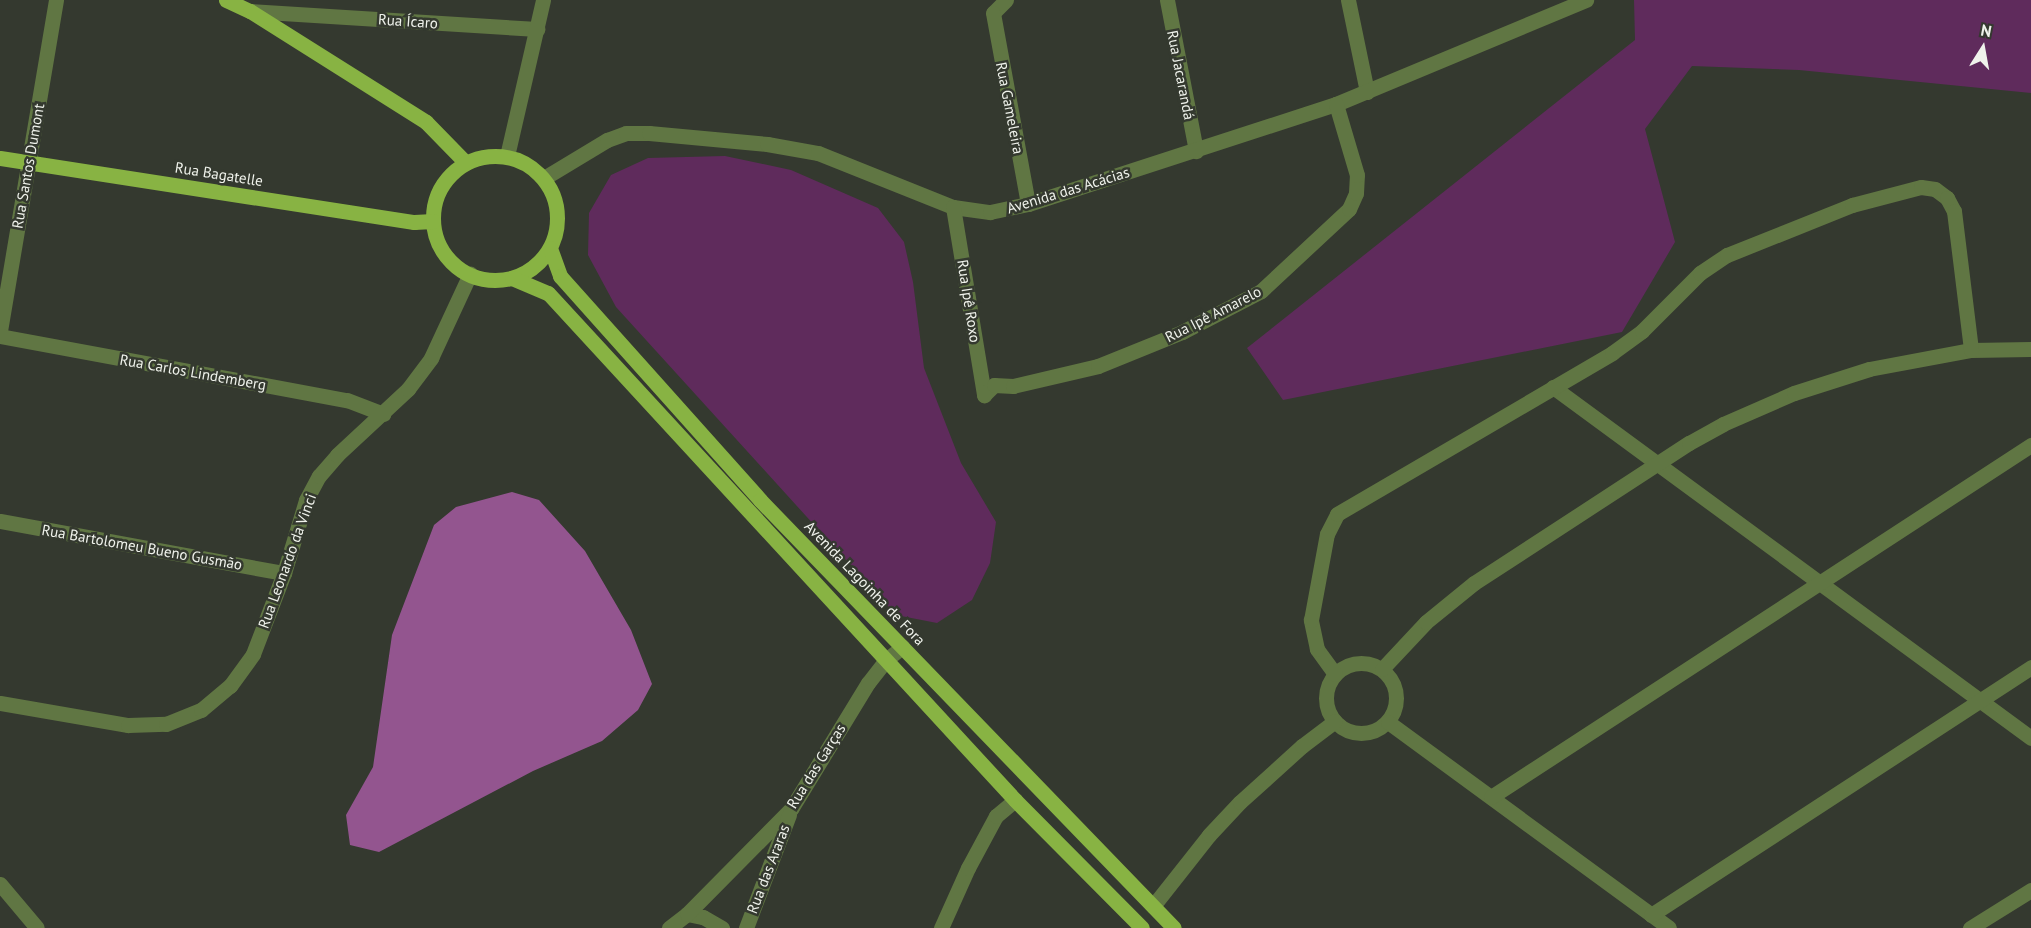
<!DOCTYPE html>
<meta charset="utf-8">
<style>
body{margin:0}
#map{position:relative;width:2031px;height:928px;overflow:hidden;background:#34392f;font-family:"PT Sans",sans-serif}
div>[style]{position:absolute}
.green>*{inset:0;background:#5f2b5c}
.water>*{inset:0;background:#93558f}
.minor>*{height:15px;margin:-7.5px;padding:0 7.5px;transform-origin:7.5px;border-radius:7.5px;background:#607643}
.minor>.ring{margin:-7.5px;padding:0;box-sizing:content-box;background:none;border:15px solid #607643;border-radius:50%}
.major>*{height:15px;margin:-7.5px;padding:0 7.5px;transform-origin:7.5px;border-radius:7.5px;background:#88b343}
.major>.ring{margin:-7.5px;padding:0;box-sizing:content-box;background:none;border:15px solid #88b343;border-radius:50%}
span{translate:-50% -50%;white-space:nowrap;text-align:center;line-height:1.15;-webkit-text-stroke:5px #34392f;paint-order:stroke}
.street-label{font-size:15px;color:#eff2eb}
.north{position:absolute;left:1953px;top:18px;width:60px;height:60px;-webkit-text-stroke:4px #34392f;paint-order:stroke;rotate:11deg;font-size:16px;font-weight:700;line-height:24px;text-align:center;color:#eff2eb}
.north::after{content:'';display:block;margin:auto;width:21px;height:27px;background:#eff2eb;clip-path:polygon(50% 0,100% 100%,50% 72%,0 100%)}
</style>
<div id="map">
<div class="green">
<div style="clip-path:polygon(1634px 0,2031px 0,2031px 93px,1799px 70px,1692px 66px,1645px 129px,1675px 242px,1622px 332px,1283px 400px,1247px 348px,1635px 40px)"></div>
<div style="clip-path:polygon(725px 156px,791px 170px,878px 208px,904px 242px,913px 282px,924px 368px,961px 463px,996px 522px,990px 563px,972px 600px,937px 623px,896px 615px,616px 307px,588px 255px,589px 213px,611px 175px,648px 158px)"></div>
</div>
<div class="water">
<div style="clip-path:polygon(512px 492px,539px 500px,585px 551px,631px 630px,652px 684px,638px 710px,602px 741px,533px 771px,379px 852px,350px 845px,346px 815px,373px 767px,392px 635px,434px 525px,456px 507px)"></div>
</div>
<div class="minor">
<div style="left:1006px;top:0;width:18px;rotate:135deg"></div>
<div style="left:993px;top:13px;width:194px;rotate:79.6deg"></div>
<div style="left:1167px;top:0;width:154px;rotate:79.1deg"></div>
<div style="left:1348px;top:0;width:94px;rotate:78.3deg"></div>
<div style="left:250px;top:11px;width:288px;rotate:3.6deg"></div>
<div style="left:507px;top:156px;width:160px;rotate:-77deg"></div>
<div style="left:544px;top:178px;width:74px;rotate:-31.1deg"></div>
<div style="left:607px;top:140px;width:20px;rotate:-20deg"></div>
<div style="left:626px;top:133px;width:23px"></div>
<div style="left:649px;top:133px;width:119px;rotate:5.3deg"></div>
<div style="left:767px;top:144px;width:52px;rotate:10deg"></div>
<div style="left:818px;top:153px;width:145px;rotate:21.8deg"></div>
<div style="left:953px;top:207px;width:37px;rotate:8deg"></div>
<div style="left:990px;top:212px;width:39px;rotate:-12deg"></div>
<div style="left:1028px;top:204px;width:324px;rotate:-18deg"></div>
<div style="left:1336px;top:104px;width:271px;rotate:-22.6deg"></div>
<div style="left:953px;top:207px;width:191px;rotate:80.6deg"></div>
<div style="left:0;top:331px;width:336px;rotate:-80.4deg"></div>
<div style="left:0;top:336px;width:353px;rotate:10.5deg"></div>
<div style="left:347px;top:400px;width:39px;rotate:21deg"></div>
<div style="left:1553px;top:387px;width:593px;rotate:36.29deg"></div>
<div style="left:984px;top:395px;width:14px;rotate:-45deg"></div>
<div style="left:994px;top:385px;width:19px;rotate:3deg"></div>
<div style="left:1013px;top:386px;width:87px;rotate:-13.2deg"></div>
<div style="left:1098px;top:366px;width:91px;rotate:-22deg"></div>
<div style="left:1182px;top:332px;width:89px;rotate:-27.4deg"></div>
<div style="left:1261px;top:291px;width:120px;rotate:-43deg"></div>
<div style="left:1349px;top:209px;width:17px;rotate:-66deg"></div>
<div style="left:1356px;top:193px;width:18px;rotate:-87deg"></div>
<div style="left:1357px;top:175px;width:74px;rotate:-106.5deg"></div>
<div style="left:0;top:521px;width:289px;rotate:10.4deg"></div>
<div class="ring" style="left:1326px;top:663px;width:55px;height:55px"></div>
<div style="left:1382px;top:669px;width:64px;rotate:-46.9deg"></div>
<div style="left:1426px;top:622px;width:62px;rotate:-39.1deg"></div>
<div style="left:1474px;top:583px;width:257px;rotate:-33.1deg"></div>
<div style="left:1689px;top:443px;width:39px;rotate:-29deg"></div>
<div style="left:1723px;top:424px;width:77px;rotate:-23.6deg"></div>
<div style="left:1794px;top:393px;width:79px;rotate:-17.7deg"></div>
<div style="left:1869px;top:369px;width:104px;rotate:-10.6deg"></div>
<div style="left:1971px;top:350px;width:60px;rotate:-1deg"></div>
<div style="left:1335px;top:674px;width:31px;rotate:-126deg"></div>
<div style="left:1317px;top:649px;width:30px;rotate:-102deg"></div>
<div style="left:1311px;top:620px;width:87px;rotate:-79.5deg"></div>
<div style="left:1327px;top:534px;width:22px;rotate:-63deg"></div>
<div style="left:1337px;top:514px;width:319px;rotate:-30.3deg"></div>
<div style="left:1612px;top:353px;width:37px;rotate:-36deg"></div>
<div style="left:1642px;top:331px;width:82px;rotate:-45deg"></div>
<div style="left:1700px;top:273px;width:32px;rotate:-34deg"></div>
<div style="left:1727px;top:255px;width:135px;rotate:-21.8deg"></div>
<div style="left:1852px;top:205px;width:71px;rotate:-14.6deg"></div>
<div style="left:1921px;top:187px;width:14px;rotate:8deg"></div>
<div style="left:1935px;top:189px;width:15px;rotate:37deg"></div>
<div style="left:1947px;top:198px;width:15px;rotate:62deg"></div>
<div style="left:1954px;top:211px;width:140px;rotate:83deg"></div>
<div style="left:0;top:703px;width:130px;rotate:9.8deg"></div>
<div style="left:128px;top:725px;width:38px;rotate:-2deg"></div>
<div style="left:166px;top:724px;width:38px;rotate:-22deg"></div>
<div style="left:201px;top:710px;width:38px;rotate:-40deg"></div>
<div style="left:230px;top:686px;width:39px;rotate:-54deg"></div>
<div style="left:253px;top:654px;width:87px;rotate:-69.1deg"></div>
<div style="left:284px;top:573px;width:76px;rotate:-73.2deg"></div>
<div style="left:306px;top:500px;width:27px;rotate:-62deg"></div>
<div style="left:319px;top:476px;width:28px;rotate:-49deg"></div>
<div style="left:337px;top:455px;width:97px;rotate:-42.9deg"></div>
<div style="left:408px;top:389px;width:39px;rotate:-53deg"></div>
<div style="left:431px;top:358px;width:93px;rotate:-65.1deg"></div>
<div style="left:1388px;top:722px;width:348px;rotate:36.2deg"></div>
<div style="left:1491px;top:797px;width:645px;rotate:-33.1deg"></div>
<div style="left:0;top:884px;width:57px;rotate:49.9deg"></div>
<div style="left:1153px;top:906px;width:90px;rotate:-51.7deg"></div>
<div style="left:1209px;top:835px;width:45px;rotate:-46.8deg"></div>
<div style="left:1240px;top:802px;width:84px;rotate:-42.1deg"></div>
<div style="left:1302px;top:746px;width:41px;rotate:-37.1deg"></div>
<div style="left:687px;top:914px;width:16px;rotate:11deg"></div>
<div style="left:703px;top:917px;width:22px;rotate:30deg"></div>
<div style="left:1651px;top:915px;width:454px;rotate:-33.1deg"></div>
<div style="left:669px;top:928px;width:23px;rotate:-38deg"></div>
<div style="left:687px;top:914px;width:148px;rotate:-45.3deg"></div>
<div style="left:791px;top:809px;width:148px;rotate:-58.6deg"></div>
<div style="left:868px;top:683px;width:29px;rotate:-52deg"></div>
<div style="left:886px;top:660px;width:21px;rotate:-39deg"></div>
<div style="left:746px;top:928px;width:121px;rotate:-69.2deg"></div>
<div style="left:941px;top:928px;width:66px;rotate:-65.8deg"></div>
<div style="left:968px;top:868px;width:59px;rotate:-61.7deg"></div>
<div style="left:996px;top:816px;width:25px;rotate:-40deg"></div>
<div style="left:1970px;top:928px;width:72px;rotate:-31.9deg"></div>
</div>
<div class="major">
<div style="left:226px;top:0;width:26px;rotate:25deg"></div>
<div style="left:250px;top:11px;width:208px;rotate:32.2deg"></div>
<div style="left:426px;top:122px;width:57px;rotate:45.7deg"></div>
<div class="ring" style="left:433px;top:156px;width:109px;height:109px"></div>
<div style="left:0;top:158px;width:419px;rotate:8.8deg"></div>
<div style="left:414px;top:222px;width:19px;rotate:-3deg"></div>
<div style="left:550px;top:248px;width:30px;rotate:70deg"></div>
<div style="left:560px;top:276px;width:300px;rotate:48.2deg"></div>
<div style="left:760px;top:500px;width:595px;rotate:45.95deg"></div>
<div style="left:512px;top:278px;width:39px;rotate:23deg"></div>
<div style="left:548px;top:293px;width:689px;rotate:47.35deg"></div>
<div style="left:1015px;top:800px;width:180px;rotate:45.2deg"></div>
</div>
<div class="street-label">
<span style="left:408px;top:21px;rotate:4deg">Rua Ícaro</span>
<span style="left:1181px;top:75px;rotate:79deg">Rua Jacarandá</span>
<span style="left:1010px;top:108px;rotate:79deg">Rua Gameleira</span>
<span style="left:28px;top:166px;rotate:-80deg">Rua Santos Dumont</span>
<span style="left:219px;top:174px;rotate:9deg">Rua Bagatelle</span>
<span style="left:1068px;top:190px;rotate:-17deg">Avenida das Acácias</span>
<span style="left:969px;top:301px;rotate:81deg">Rua Ipê Roxo</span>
<span style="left:1213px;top:314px;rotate:-27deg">Rua Ipê Amarelo</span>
<span style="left:193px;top:372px;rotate:10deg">Rua Carlos Lindemberg</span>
<span style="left:142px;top:547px;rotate:10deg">Rua Bartolomeu Bueno Gusmão</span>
<span style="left:287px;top:561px;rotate:-70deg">Rua Leonardo da Vinci</span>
<span style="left:865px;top:583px;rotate:46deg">Avenida Lagoinha de Fora</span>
<span style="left:816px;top:766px;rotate:-58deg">Rua das Garças</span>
<span style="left:768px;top:869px;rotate:-69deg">Rua das Araras</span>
</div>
<div class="north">N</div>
</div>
